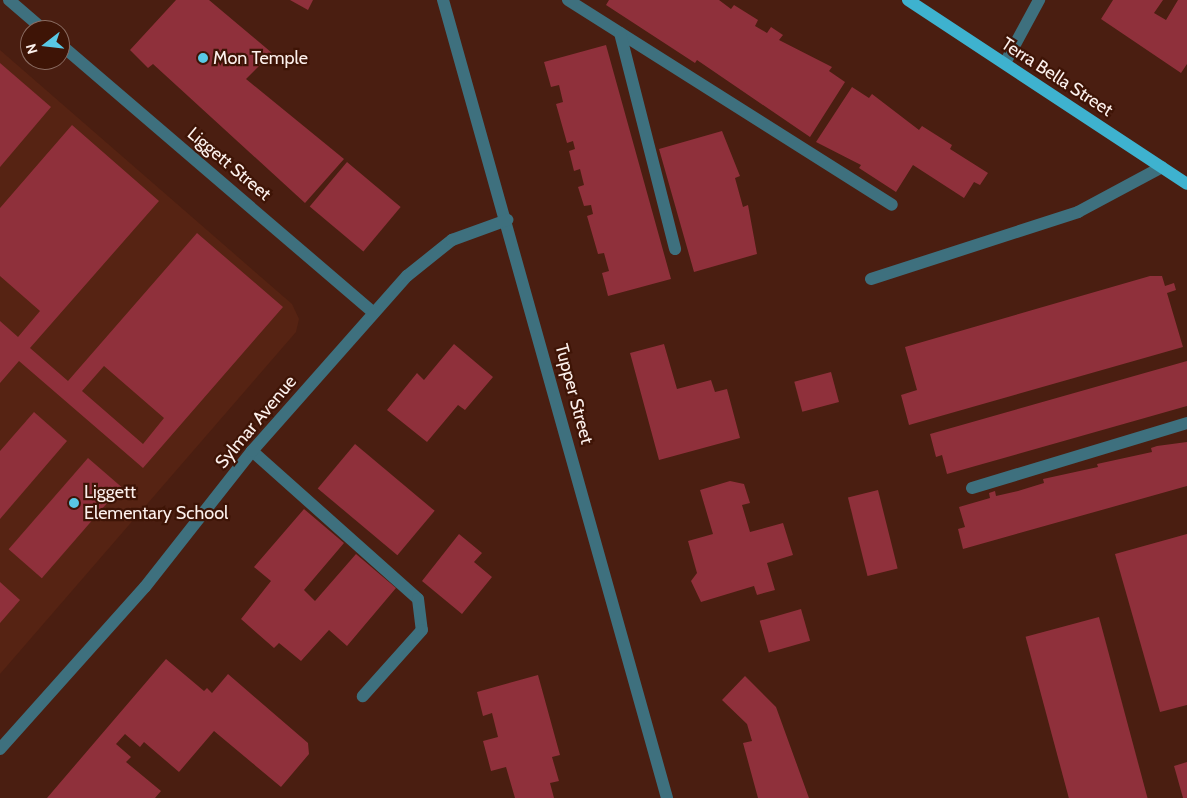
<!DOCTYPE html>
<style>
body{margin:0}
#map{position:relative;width:1187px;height:798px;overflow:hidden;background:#4a1e11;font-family:Cabin,sans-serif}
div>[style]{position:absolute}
.built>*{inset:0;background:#562313}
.building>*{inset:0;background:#8f303b;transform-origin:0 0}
.minor>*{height:12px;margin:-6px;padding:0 6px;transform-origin:6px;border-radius:6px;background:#3e707e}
.major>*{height:12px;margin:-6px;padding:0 6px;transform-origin:6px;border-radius:6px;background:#3eb2cf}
.dots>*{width:14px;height:14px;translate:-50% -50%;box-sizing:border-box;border:2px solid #3e1406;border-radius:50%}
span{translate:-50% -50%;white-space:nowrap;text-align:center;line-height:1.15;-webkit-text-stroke:4.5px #3e1406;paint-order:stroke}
.poi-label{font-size:18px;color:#fcf0ec}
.left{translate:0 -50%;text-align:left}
.street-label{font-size:18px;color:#fcf0ec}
.north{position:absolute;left:20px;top:20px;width:50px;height:50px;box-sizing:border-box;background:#3e1406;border:1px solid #8a6c62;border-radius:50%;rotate:254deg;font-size:14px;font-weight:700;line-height:20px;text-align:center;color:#fcf0ec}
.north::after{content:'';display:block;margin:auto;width:18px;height:22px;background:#59c8e5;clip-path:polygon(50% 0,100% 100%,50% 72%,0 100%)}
</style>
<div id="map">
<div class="built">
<div style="clip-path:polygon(0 50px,292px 304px,299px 319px,296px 332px,0 674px)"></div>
</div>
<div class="building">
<div style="clip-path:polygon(176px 0,209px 0,272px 53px,246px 79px,344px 159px,305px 203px,153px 64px,148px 68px,130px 50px)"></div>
<div style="clip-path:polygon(290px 0,313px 0,308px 10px)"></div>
<div style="clip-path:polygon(609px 0,719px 0,731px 9px,734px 5px,758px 20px,755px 26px,767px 33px,771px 27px,783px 35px,779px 40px,832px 67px,829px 71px,845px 82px,810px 137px,697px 60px,695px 63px,606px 5px)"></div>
<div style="clip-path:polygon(1113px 0,1163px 0,1154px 13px,1166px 20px,1178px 0,1187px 0,1187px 64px,1181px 73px,1101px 19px)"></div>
<div style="clip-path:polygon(606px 45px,671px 279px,608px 296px,602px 273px,609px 271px,604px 253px,598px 254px,587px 216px,593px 214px,591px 205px,584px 206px,578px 187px,584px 185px,580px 169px,574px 171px,569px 151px,575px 149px,573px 141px,567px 143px,556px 104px,563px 102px,559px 85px,551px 87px,544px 62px)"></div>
<div style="clip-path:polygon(0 63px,51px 107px,0 167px)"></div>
<div style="clip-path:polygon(852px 87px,869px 98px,872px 94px,919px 130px,922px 126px,952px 145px,950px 149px,988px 173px,980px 185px,974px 182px,964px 198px,913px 165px,896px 192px,859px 168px,861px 165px,816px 142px)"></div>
<div style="clip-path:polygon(evenodd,72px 125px,159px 201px,30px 348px,68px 381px,197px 233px,283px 307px,143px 468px,19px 361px,0 383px,0 321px,18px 337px,40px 311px,0 276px,0 208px,72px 125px,104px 366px,164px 418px,143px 444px,82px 391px,104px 366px)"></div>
<div style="clip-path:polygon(722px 131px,740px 176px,735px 178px,743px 207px,748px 205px,757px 254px,694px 272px,659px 149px)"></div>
<div style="left:347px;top:162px;width:70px;height:58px;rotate:40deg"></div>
<div style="clip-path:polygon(1150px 276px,1162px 276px,1165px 286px,1174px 283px,1176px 290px,1167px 293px,1183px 347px,909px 425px,901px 395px,917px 390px,905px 347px)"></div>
<div style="clip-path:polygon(454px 344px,493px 377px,465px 410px,458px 405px,427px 442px,387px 410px,417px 373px,424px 380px)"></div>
<div style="clip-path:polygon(664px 344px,677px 389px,711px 380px,715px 392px,727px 389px,740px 438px,659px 460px,630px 353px)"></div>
<div style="clip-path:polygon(1187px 361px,1187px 406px,947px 474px,942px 455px,936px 457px,930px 434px)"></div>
<div style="left:831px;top:372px;width:31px;height:38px;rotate:75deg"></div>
<div style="clip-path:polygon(34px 412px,67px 441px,0 519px,0 451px)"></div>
<div style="clip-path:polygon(1187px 442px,1187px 486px,963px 549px,958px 529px,965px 527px,959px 507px,990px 498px,989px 493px,995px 491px,996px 496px,1018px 491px,1044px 483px,1043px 479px,1098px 467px,1097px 464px,1152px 452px,1151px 448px,1157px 446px)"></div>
<div style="left:355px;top:444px;width:104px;height:58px;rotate:40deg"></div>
<div style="left:88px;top:458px;width:44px;height:121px;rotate:41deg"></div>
<div style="clip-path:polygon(730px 481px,744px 484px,750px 503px,742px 505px,750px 532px,783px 523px,793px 555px,767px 563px,775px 590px,757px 595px,754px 586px,701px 602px,691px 581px,697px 573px,688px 541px,713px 534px,700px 490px)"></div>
<div style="left:878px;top:490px;width:81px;height:31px;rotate:76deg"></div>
<div style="clip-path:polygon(304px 509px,344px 543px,304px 590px,315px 601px,356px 554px,396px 588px,347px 646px,329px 630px,301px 661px,279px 643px,274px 648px,241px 619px,271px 581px,254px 567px)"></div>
<div style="clip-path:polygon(459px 534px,482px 553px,474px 562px,492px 577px,462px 614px,422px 581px)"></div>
<div style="clip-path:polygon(1187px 534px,1187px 705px,1160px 712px,1115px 554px)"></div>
<div style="clip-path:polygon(0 582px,20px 600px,0 623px)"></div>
<div style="left:801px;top:609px;width:33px;height:43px;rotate:74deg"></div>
<div style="left:1099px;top:617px;width:188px;height:76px;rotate:75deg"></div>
<div style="clip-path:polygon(166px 659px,204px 691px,207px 688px,212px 693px,228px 674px,308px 743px,309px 754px,281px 787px,214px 731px,179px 772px,144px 742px,140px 747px,125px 734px,116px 744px,131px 757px,126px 762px,161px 791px,155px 798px,47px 798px)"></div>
<div style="clip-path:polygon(538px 675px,560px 755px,552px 757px,559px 781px,550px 783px,554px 798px,515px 798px,506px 767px,491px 771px,483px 741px,498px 737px,492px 713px,483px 716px,477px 692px)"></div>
<div style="clip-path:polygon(745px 676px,776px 707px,809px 798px,758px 798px,743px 743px,752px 741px,747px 724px,722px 700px)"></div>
<div style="clip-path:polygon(1187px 762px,1187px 798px,1183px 798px,1174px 766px)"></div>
</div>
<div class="minor">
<div style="left:9px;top:0;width:46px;rotate:40.6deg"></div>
<div style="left:443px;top:0;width:829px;rotate:74.32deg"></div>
<div style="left:568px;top:0;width:383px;rotate:32.3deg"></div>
<div style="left:620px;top:33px;width:223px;rotate:75.7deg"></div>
<div style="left:60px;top:44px;width:413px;rotate:40.6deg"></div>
<div style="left:1005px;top:63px;width:72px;rotate:-61.6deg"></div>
<div style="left:871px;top:279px;width:218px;rotate:-17.9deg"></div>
<div style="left:1078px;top:212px;width:95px;rotate:-28.2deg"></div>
<div style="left:252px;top:451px;width:222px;rotate:41.7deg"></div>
<div style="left:418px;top:599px;width:31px;rotate:83deg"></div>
<div style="left:422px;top:630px;width:89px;rotate:131.8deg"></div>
<div style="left:972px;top:488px;width:225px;rotate:-16.8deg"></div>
<div style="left:0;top:749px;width:217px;rotate:-48.2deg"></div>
<div style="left:145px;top:587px;width:173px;rotate:-51.8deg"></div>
<div style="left:252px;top:451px;width:234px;rotate:-48.5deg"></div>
<div style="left:407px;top:276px;width:58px;rotate:-38.7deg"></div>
<div style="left:452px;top:240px;width:59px;rotate:-20deg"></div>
</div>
<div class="major">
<div style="left:908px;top:0;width:334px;rotate:33.4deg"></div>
</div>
<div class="dots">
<div style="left:203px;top:58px;background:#59c8e5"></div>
<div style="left:74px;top:503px;background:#59c8e5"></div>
</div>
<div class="poi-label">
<span class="left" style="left:213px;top:58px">Mon Temple</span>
<span class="left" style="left:84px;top:503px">Liggett<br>Elementary School</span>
</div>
<div class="street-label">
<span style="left:1057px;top:77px;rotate:33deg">Terra Bella Street</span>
<span style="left:229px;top:164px;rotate:40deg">Liggett Street</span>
<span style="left:574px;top:394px;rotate:75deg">Tupper Street</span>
<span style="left:256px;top:422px;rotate:-50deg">Sylmar Avenue</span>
</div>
<div class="north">N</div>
</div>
